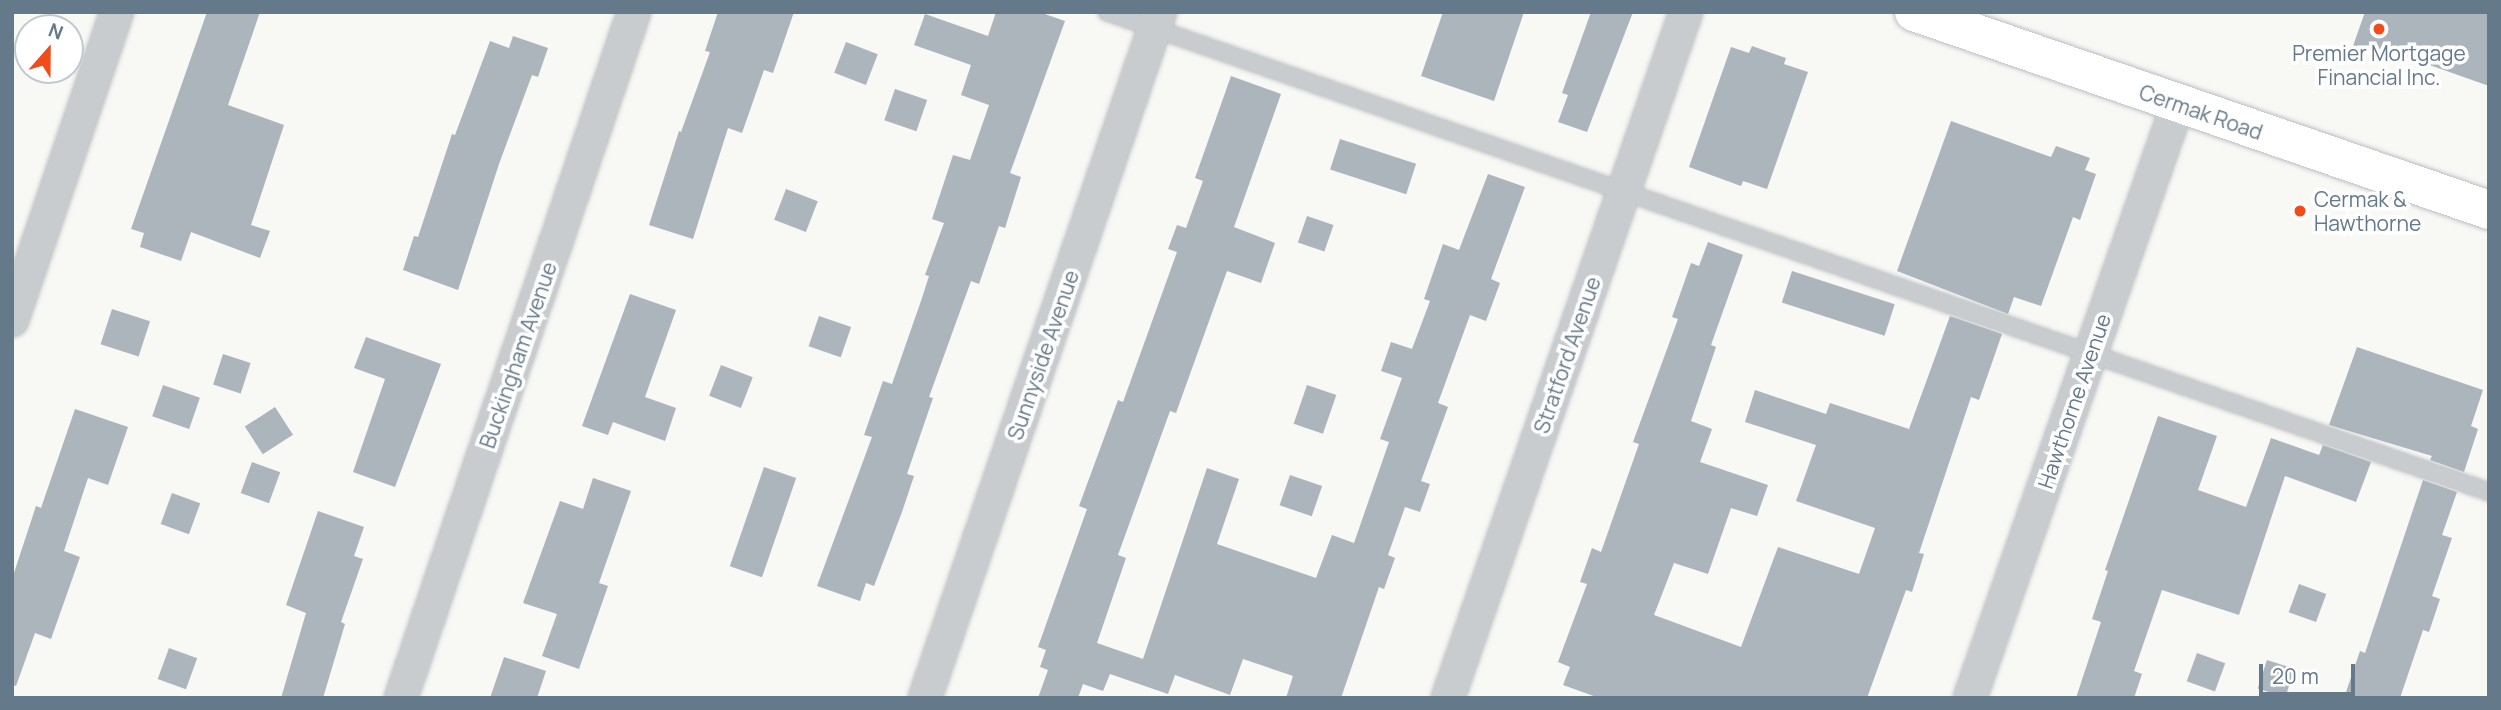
<!DOCTYPE html>
<style>
body{margin:0}
#map{position:relative;width:2501px;height:710px;overflow:hidden;background:#f8f8f5;font-family:Manrope,sans-serif}
div>[style]{position:absolute}
.building>*{inset:0;background:#abb5bb;transform-origin:0 0}
.roads{filter:drop-shadow(0 0 2px #bbbfc3) drop-shadow(0 0 2px #bbbfc3)}
.service>*{height:16px;margin:-8px;padding:0 8px;transform-origin:8px;border-radius:8px;background:#c8cccf}
.minor>*{height:32px;margin:-16px;padding:0 16px;transform-origin:16px;border-radius:16px;background:#c8cccf}
.primary>*{height:38px;margin:-19px;padding:0 19px;transform-origin:19px;border-radius:19px;background:#fff}
.dots>*{width:19px;height:19px;translate:-50% -50%;box-sizing:border-box;border:4px solid #fff;border-radius:50%}
span{translate:-50% -50%;white-space:nowrap;text-align:center;line-height:1.15;-webkit-text-stroke:7px #fff;paint-order:stroke}
.poi-label{font-size:21px;color:#647989}
.left{translate:0 -50%;text-align:left}
.street-label{font-size:21px;color:#647989}
.frame{position:absolute;inset:0;border:14px solid #647989;pointer-events:none}
.north{position:absolute;left:14px;top:14px;width:70px;height:70px;box-sizing:border-box;background:#fff;border:2px solid #c1c9d0;border-radius:50%;rotate:21deg;font-size:19px;font-weight:700;line-height:28px;text-align:center;color:#647989}
.north::after{content:'';display:block;margin:auto;width:24px;height:32px;background:#f24c1b;clip-path:polygon(50% 0,100% 100%,50% 72%,0 100%)}
.scale{position:absolute;left:2259px;top:664px;width:96px;height:32px;box-sizing:border-box;border:4px solid #647989;border-top:0;padding-left:9px;font-size:21px;line-height:24px;white-space:nowrap;color:#647989;-webkit-text-stroke:5px #fff;paint-order:stroke}
</style>
<div id="map">
<div class="building">
<div style="clip-path:polygon(207px 12px,260px 12px,228px 105px,284px 125px,251px 225px,270px 231px,260px 258px,191px 232px,181px 261px,140px 247px,144px 233px,131px 229px)"></div>
<div style="clip-path:polygon(718px 12px,794px 12px,773px 73px,764px 70px,742px 133px,728px 128px,693px 239px,649px 225px,679px 131px,681px 132px,710px 52px,705px 51px)"></div>
<div style="clip-path:polygon(996px 12px,1039px 12px,1065px 21px,1010px 173px,1021px 177px,1005px 228px,999px 226px,979px 284px,971px 281px,929px 397px,933px 398px,907px 474px,914px 476px,902px 512px,874px 586px,866px 583px,860px 601px,817px 586px,872px 437px,864px 435px,883px 381px,892px 384px,922px 298px,929px 276px,925px 275px,944px 223px,932px 219px,953px 155px,970px 160px,989px 105px,961px 95px,971px 65px,914px 45px,925px 14px,988px 36px)"></div>
<div style="clip-path:polygon(1443px 12px,1524px 12px,1494px 101px,1421px 76px)"></div>
<div style="clip-path:polygon(1591px 12px,1633px 12px,1587px 132px,1558px 122px,1568px 95px,1562px 93px)"></div>
<div style="clip-path:polygon(2365px 12px,2489px 12px,2489px 86px,2390px 51px,2388px 59px,2353px 46px)"></div>
<div style="clip-path:polygon(513px 36px,548px 48px,538px 77px,532px 75px,499px 164px,458px 290px,403px 270px,414px 236px,418px 237px,452px 134px,455px 135px,490px 41px,509px 48px)"></div>
<div style="left:846px;top:42px;width:34px;height:33px;rotate:21deg"></div>
<div style="clip-path:polygon(1752px 46px,1786px 58px,1784px 64px,1808px 72px,1767px 189px,1743px 181px,1741px 186px,1689px 167px,1731px 47px,1749px 53px)"></div>
<div style="clip-path:polygon(1231px 76px,1281px 94px,1234px 227px,1275px 243px,1261px 283px,1227px 271px,1176px 413px,1170px 411px,1118px 555px,1126px 558px,1097px 643px,1143px 659px,1207px 468px,1239px 479px,1217px 544px,1316px 578px,1332px 535px,1354px 543px,1389px 442px,1380px 439px,1402px 378px,1381px 371px,1391px 342px,1412px 349px,1430px 301px,1424px 299px,1443px 244px,1459px 250px,1488px 174px,1525px 187px,1491px 279px,1500px 283px,1486px 321px,1470px 315px,1438px 403px,1448px 407px,1421px 481px,1430px 484px,1420px 512px,1405px 507px,1388px 555px,1395px 558px,1384px 589px,1379px 587px,1341px 698px,1286px 698px,1293px 676px,1243px 659px,1230px 695px,1175px 675px,1168px 694px,1110px 674px,1103px 691px,1083px 684px,1078px 698px,1038px 698px,1048px 670px,1040px 667px,1046px 650px,1038px 647px,1087px 509px,1079px 506px,1118px 400px,1123px 402px,1177px 252px,1168px 249px,1177px 225px,1186px 228px,1203px 181px,1195px 178px)"></div>
<div style="left:895px;top:89px;width:34px;height:33px;rotate:19deg"></div>
<div style="clip-path:polygon(1951px 121px,2051px 157px,2056px 146px,2090px 158px,2085px 170px,2096px 174px,2080px 220px,2073px 217px,2041px 306px,2014px 297px,2008px 314px,1897px 271px)"></div>
<div style="left:1340px;top:139px;width:80px;height:32px;rotate:18deg"></div>
<div style="left:786px;top:189px;width:34px;height:33px;rotate:21deg"></div>
<div style="left:1307px;top:216px;width:28px;height:28px;rotate:19deg"></div>
<div style="clip-path:polygon(1708px 242px,1743px 255px,1711px 345px,1716px 347px,1691px 421px,1712px 429px,1700px 462px,1768px 485px,1757px 516px,1731px 508px,1708px 574px,1674px 563px,1654px 615px,1741px 647px,1778px 547px,1859px 574px,1875px 528px,1796px 501px,1816px 445px,1745px 422px,1755px 390px,1826px 414px,1830px 403px,1909px 429px,1950px 316px,2002px 334px,1979px 400px,1971px 397px,1919px 553px,1924px 554px,1912px 592px,1906px 590px,1867px 698px,1599px 698px,1563px 685px,1570px 667px,1558px 662px,1587px 584px,1580px 582px,1592px 548px,1601px 552px,1639px 444px,1633px 442px,1678px 319px,1672px 317px,1691px 263px,1699px 266px)"></div>
<div style="left:1792px;top:271px;width:108px;height:33px;rotate:18deg"></div>
<div style="clip-path:polygon(630px 294px,676px 310px,645px 397px,676px 408px,665px 441px,613px 422px,608px 435px,582px 426px)"></div>
<div style="left:112px;top:309px;width:40px;height:37px;rotate:18deg"></div>
<div style="left:819px;top:316px;width:34px;height:32px;rotate:19deg"></div>
<div style="clip-path:polygon(366px 337px,441px 364px,395px 487px,353px 472px,385px 379px,354px 368px)"></div>
<div style="clip-path:polygon(2357px 347px,2483px 390px,2471px 426px,2478px 429px,2464px 472px,2430px 460px,2432px 456px,2329px 425px)"></div>
<div style="left:223px;top:354px;width:29px;height:32px;rotate:18deg"></div>
<div style="left:721px;top:365px;width:34px;height:33px;rotate:21deg"></div>
<div style="left:163px;top:385px;width:39px;height:33px;rotate:19deg"></div>
<div style="left:1307px;top:385px;width:31px;height:41px;rotate:19deg"></div>
<div style="left:275px;top:407px;width:33px;height:36px;rotate:57deg"></div>
<div style="clip-path:polygon(75px 409px,128px 427px,108px 485px,88px 478px,64px 551px,80px 557px,51px 639px,35px 633px,16px 686px,12px 685px,12px 579px,36px 506px,41px 508px)"></div>
<div style="clip-path:polygon(2158px 416px,2217px 436px,2198px 490px,2246px 507px,2271px 438px,2319px 455px,2323px 445px,2371px 462px,2356px 502px,2285px 476px,2239px 615px,2162px 590px,2134px 671px,2142px 674px,2134px 698px,2076px 698px,2101px 622px,2092px 619px,2108px 571px,2105px 570px)"></div>
<div style="left:252px;top:462px;width:30px;height:33px;rotate:20deg"></div>
<div style="left:764px;top:467px;width:34px;height:105px;rotate:19deg"></div>
<div style="left:1290px;top:475px;width:34px;height:32px;rotate:19deg"></div>
<div style="clip-path:polygon(593px 478px,631px 491px,599px 583px,608px 586px,579px 669px,542px 656px,557px 614px,523px 603px,560px 501px,583px 509px)"></div>
<div style="clip-path:polygon(2423px 480px,2457px 492px,2442px 535px,2452px 538px,2432px 596px,2440px 599px,2429px 632px,2423px 630px,2400px 698px,2344px 698px,2360px 651px,2365px 653px)"></div>
<div style="left:172px;top:493px;width:30px;height:33px;rotate:20deg"></div>
<div style="clip-path:polygon(318px 511px,364px 527px,354px 556px,363px 559px,341px 622px,345px 624px,323px 698px,281px 698px,306px 613px,286px 605px)"></div>
<div style="left:2299px;top:584px;width:29px;height:30px;rotate:20deg"></div>
<div style="left:169px;top:648px;width:30px;height:33px;rotate:20deg"></div>
<div style="left:2197px;top:653px;width:30px;height:30px;rotate:20deg"></div>
<div style="clip-path:polygon(504px 657px,546px 671px,537px 698px,490px 698px)"></div>
<div style="left:2267px;top:660px;width:29px;height:30px;rotate:18deg"></div>
</div>
<div class="roads">
<div class="service">
<div style="left:1107px;top:12px;width:1463px;rotate:19.15deg"></div>
</div>
<div class="minor">
<div style="left:12px;top:320px;width:325px;rotate:-71.2deg"></div>
<div style="left:401px;top:698px;width:724px;rotate:-71.24deg"></div>
<div style="left:925px;top:698px;width:725px;rotate:-71.09deg"></div>
<div style="left:1448px;top:698px;width:726px;rotate:-70.87deg"></div>
<div style="left:1970px;top:698px;width:629px;rotate:-70.7deg"></div>
</div>
<div class="primary">
<div style="left:1914px;top:12px;width:608px;rotate:19deg"></div>
</div>
</div>
<div class="dots">
<div style="left:2379px;top:29px;background:#f24c1b"></div>
<div style="left:2300px;top:211px;background:#f24c1b"></div>
</div>
<div class="poi-label">
<span style="left:2379px;top:65px">Premier Mortgage<br>Financial Inc.</span>
<span class="left" style="left:2314px;top:211px">Cermak &amp;<br>Hawthorne</span>
</div>
<div class="street-label">
<span style="left:2201px;top:112px;rotate:19deg">Cermak Road</span>
<span style="left:518px;top:355px;rotate:-71deg">Buckingham Avenue</span>
<span style="left:1043px;top:355px;rotate:-71deg">Sunnyside Avenue</span>
<span style="left:1567px;top:355px;rotate:-71deg">Stratford Avenue</span>
<span style="left:2074px;top:401px;rotate:-71deg">Hawthorne Avenue</span>
</div>
<div class="frame"></div>
<div class="north">N</div>
<div class="scale">20 m</div>
</div>
